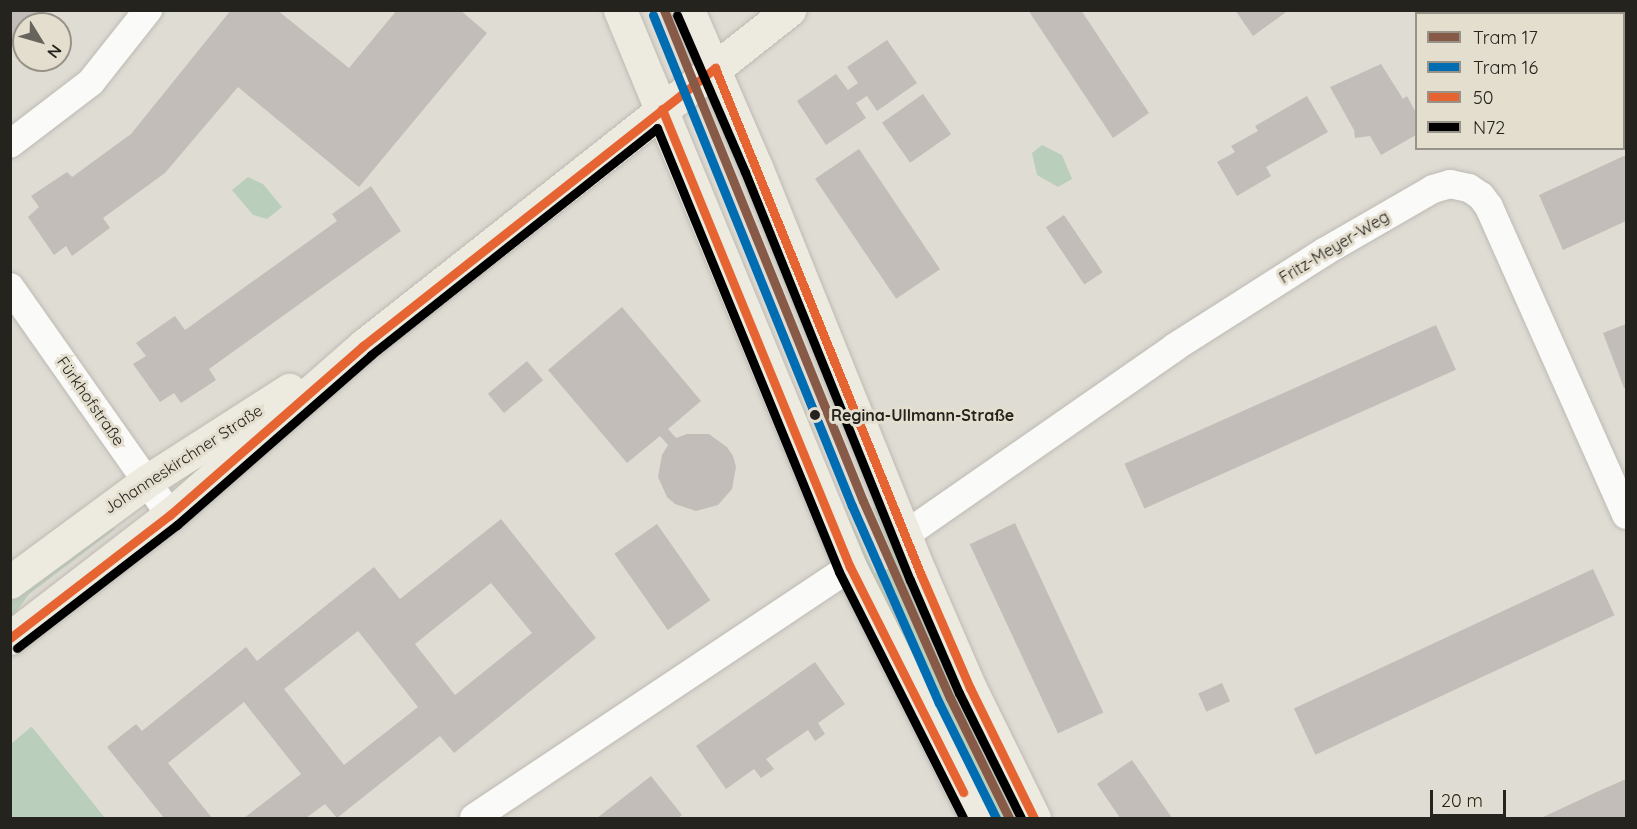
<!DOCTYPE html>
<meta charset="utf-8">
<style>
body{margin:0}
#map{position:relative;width:1637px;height:829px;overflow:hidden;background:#dfdcd4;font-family:Quicksand,sans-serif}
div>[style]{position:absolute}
.green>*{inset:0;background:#bacfbb}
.building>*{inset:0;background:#c2bdb8;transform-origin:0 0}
.roads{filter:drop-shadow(0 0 2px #bdbab3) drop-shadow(0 0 2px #bdbab3)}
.minor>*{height:28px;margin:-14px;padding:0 14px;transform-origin:14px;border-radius:14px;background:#fafaf9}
.major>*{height:33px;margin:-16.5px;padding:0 16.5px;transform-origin:16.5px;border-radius:16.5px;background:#edeadf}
.bus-1>*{height:9px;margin:-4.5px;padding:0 4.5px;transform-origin:4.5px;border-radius:4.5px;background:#e66432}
.bus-2>*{height:9px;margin:-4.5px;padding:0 4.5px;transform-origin:4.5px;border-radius:4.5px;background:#000}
.tram-1>*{height:9px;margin:-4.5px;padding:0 4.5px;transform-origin:4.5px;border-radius:4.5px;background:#865a46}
.tram-2>*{height:9px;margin:-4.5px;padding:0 4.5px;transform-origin:4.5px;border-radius:4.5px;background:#006cb2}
.dots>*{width:16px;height:16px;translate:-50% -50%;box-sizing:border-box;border:3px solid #e4decf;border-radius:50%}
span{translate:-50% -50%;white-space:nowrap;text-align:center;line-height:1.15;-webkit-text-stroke:6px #e4decf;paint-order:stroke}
.street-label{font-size:16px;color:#25231d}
.stop-label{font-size:16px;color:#25231d;font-weight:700}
.left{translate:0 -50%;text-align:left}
.frame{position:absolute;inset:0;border:12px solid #25231d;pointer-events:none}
.legend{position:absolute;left:1415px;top:12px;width:210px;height:138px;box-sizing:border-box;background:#e4decf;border:2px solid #989388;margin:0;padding:8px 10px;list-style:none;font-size:18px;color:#25231d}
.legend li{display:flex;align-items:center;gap:12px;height:30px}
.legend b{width:30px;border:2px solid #989388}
.north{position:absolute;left:12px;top:12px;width:60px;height:60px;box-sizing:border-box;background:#e4decf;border:2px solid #989388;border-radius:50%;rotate:127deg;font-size:16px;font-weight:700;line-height:24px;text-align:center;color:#25231d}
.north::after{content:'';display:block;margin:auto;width:21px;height:27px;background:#66645d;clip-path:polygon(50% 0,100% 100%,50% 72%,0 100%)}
.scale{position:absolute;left:1430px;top:790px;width:76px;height:27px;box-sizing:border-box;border:3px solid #25231d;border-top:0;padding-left:8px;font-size:18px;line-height:21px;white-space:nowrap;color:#25231d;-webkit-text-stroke:4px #e4decf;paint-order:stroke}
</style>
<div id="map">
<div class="green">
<div style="clip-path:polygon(1042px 145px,1062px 155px,1072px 179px,1058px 187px,1037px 175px,1032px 153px)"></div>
<div style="clip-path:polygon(248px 177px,263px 184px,282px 207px,267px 219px,253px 215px,232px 190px)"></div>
<div style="clip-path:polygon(883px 506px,1004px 779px,998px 784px,1004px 794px,1010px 792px,1024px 818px,986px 818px,841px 520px,850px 519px,875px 573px,897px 566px,873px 508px)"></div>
<div style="clip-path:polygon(110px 522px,115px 529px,29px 594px,11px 619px,11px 597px)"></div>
<div style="clip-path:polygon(31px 727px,32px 727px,105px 818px,11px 818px,11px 744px)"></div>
</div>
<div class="building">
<div style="clip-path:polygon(10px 10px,42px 10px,31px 24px,24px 24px,24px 32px,10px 48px)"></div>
<div style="clip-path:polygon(231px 10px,277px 10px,349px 68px,397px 10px,460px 10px,487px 33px,359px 187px,238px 87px,165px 173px,103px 218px,110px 228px,72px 256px,66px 246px,54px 255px,28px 217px,39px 207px,31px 196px,67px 172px,72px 177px,131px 134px)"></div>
<div style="clip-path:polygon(1028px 10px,1081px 10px,1149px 113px,1113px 138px)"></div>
<div style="clip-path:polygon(1235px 10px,1289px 10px,1253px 36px)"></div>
<div style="left:1451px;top:10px;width:66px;height:4px"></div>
<div style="clip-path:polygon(887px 40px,917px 83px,877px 111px,867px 96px,856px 103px,866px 118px,826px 145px,797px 101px,836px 74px,848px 90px,858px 83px,847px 67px)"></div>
<div style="clip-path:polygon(1381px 64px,1403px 99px,1407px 96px,1416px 113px,1416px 135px,1381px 155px,1370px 136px,1355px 138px,1354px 130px,1330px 87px)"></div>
<div style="left:923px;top:94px;width:49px;height:50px;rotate:55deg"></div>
<div style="clip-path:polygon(1307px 96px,1328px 132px,1266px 167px,1271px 176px,1237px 196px,1217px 162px,1235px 152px,1231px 146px,1258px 131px,1255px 126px)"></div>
<div style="left:859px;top:149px;width:145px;height:53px;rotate:56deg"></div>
<div style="clip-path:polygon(1626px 155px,1626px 221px,1563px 250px,1539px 195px)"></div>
<div style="clip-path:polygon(371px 186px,401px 231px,209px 369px,216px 380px,181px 403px,174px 393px,160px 402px,133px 364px,146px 356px,136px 343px,175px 316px,185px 330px,337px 221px,332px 214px)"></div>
<div style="left:1064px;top:215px;width:69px;height:22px;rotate:56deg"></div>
<div style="clip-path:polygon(622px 307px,701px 401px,668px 429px,676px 438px,687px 434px,709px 434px,727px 447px,733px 456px,736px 467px,732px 489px,718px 505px,696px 511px,675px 504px,667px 497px,658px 477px,662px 455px,668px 445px,660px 436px,627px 463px,548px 370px)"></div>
<div style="clip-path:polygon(1626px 324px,1626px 387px,1624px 388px,1603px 333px)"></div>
<div style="left:1436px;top:325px;width:49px;height:341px;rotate:66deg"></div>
<div style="left:527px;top:361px;width:25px;height:51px;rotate:50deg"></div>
<div style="clip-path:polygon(evenodd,501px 519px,596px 638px,454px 753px,440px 736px,337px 818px,325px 804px,306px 818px,244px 818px,301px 774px,244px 702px,168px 763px,212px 818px,164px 818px,107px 747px,136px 724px,142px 731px,246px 647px,257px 661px,374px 567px,400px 599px,501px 519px,491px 583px,532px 633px,455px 695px,415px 644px,491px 583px,501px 519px,358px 631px,418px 707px,344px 765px,284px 689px,358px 631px)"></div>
<div style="left:1015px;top:523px;width:209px;height:50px;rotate:65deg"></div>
<div style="left:657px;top:524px;width:93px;height:52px;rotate:55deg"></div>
<div style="left:1593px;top:569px;width:51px;height:330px;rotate:65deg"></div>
<div style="clip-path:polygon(815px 662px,845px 704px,818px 723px,825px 734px,815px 741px,808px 730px,766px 759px,774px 769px,761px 778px,754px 769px,726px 789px,696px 746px)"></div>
<div style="left:1222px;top:683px;width:20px;height:26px;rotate:66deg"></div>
<div style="clip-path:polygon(1132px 760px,1172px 818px,1120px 818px,1097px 784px)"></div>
<div style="clip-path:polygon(651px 776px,682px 815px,678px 818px,597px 818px)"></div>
<div style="clip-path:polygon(1626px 779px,1626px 818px,1541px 818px,1601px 790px)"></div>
</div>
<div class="roads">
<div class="minor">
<div style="left:10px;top:144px;width:102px;rotate:-37.4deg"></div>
<div style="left:91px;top:82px;width:92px;rotate:-51.6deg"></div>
<div style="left:10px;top:287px;width:279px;rotate:54.9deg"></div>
<div style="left:905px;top:535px;width:329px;rotate:-34.8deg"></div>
<div style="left:1175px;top:347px;width:177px;rotate:-32.5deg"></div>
<div style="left:1324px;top:252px;width:126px;rotate:-30deg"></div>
<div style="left:1433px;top:189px;width:18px;rotate:-16deg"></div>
<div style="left:1450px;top:184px;width:19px;rotate:12deg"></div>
<div style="left:1469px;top:188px;width:14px;rotate:34deg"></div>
<div style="left:1481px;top:196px;width:14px;rotate:54deg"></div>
<div style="left:1489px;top:207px;width:337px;rotate:66deg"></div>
<div style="left:474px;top:818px;width:452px;rotate:-33.7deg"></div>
</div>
<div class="major">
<div style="left:620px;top:10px;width:603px;rotate:67.56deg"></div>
<div style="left:850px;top:567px;width:281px;rotate:63.3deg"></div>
<div style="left:688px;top:10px;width:171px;rotate:66.6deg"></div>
<div style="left:756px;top:167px;width:440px;rotate:68deg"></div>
<div style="left:921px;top:575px;width:123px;rotate:66.6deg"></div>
<div style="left:970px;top:688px;width:145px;rotate:63.8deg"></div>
<div style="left:10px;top:582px;width:170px;rotate:-36.4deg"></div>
<div style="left:147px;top:481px;width:169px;rotate:-32.7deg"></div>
<div style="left:10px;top:638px;width:202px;rotate:-37.6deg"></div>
<div style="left:170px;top:515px;width:257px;rotate:-41.2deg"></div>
<div style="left:363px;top:346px;width:543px;rotate:-38.26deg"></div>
</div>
</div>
<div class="bus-1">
<div style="left:662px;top:109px;width:495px;rotate:67.7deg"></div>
<div style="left:850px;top:567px;width:252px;rotate:63.3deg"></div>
<div style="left:10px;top:638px;width:202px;rotate:-37.6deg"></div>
<div style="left:170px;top:515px;width:257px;rotate:-41.2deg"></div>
<div style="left:363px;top:346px;width:449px;rotate:-38.3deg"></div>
<div style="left:715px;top:68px;width:547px;rotate:67.89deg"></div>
<div style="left:921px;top:575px;width:123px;rotate:66.6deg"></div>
<div style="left:970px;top:688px;width:145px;rotate:63.8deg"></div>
</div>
<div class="bus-2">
<div style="left:677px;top:15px;width:171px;rotate:66.6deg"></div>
<div style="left:745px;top:172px;width:440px;rotate:68deg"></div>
<div style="left:910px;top:580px;width:123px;rotate:66.6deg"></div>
<div style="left:959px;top:693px;width:140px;rotate:63.6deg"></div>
<div style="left:17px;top:648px;width:202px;rotate:-37.6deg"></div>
<div style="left:177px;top:525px;width:258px;rotate:-41.2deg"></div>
<div style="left:371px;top:355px;width:365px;rotate:-38.4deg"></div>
<div style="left:657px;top:128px;width:480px;rotate:67.7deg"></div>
<div style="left:839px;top:572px;width:275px;rotate:63.2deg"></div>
</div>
<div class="tram-1">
<div style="left:664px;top:10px;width:530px;rotate:67.94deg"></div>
<div style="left:863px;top:501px;width:215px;rotate:66.2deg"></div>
<div style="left:950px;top:698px;width:134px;rotate:63.8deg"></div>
</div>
<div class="tram-2">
<div style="left:653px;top:15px;width:530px;rotate:67.94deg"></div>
<div style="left:852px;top:506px;width:215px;rotate:66.2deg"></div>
<div style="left:939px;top:703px;width:128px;rotate:63.6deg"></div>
</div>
<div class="dots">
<div style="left:815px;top:415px;background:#25231d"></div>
</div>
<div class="street-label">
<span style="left:1334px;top:247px;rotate:-31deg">Fritz-Meyer-Weg</span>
<span style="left:91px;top:401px;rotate:55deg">Fürkhofstraße</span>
<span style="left:183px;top:459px;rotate:-33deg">Johanneskirchner Straße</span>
</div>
<div class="stop-label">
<span class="left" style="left:831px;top:415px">Regina-Ullmann-Straße</span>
</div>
<div class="frame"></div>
<ul class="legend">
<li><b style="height:8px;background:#865a46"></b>Tram 17</li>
<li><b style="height:8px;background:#006cb2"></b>Tram 16</li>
<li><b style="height:8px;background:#e66432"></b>50</li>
<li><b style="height:8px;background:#000"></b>N72</li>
</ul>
<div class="north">N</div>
<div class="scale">20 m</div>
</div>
